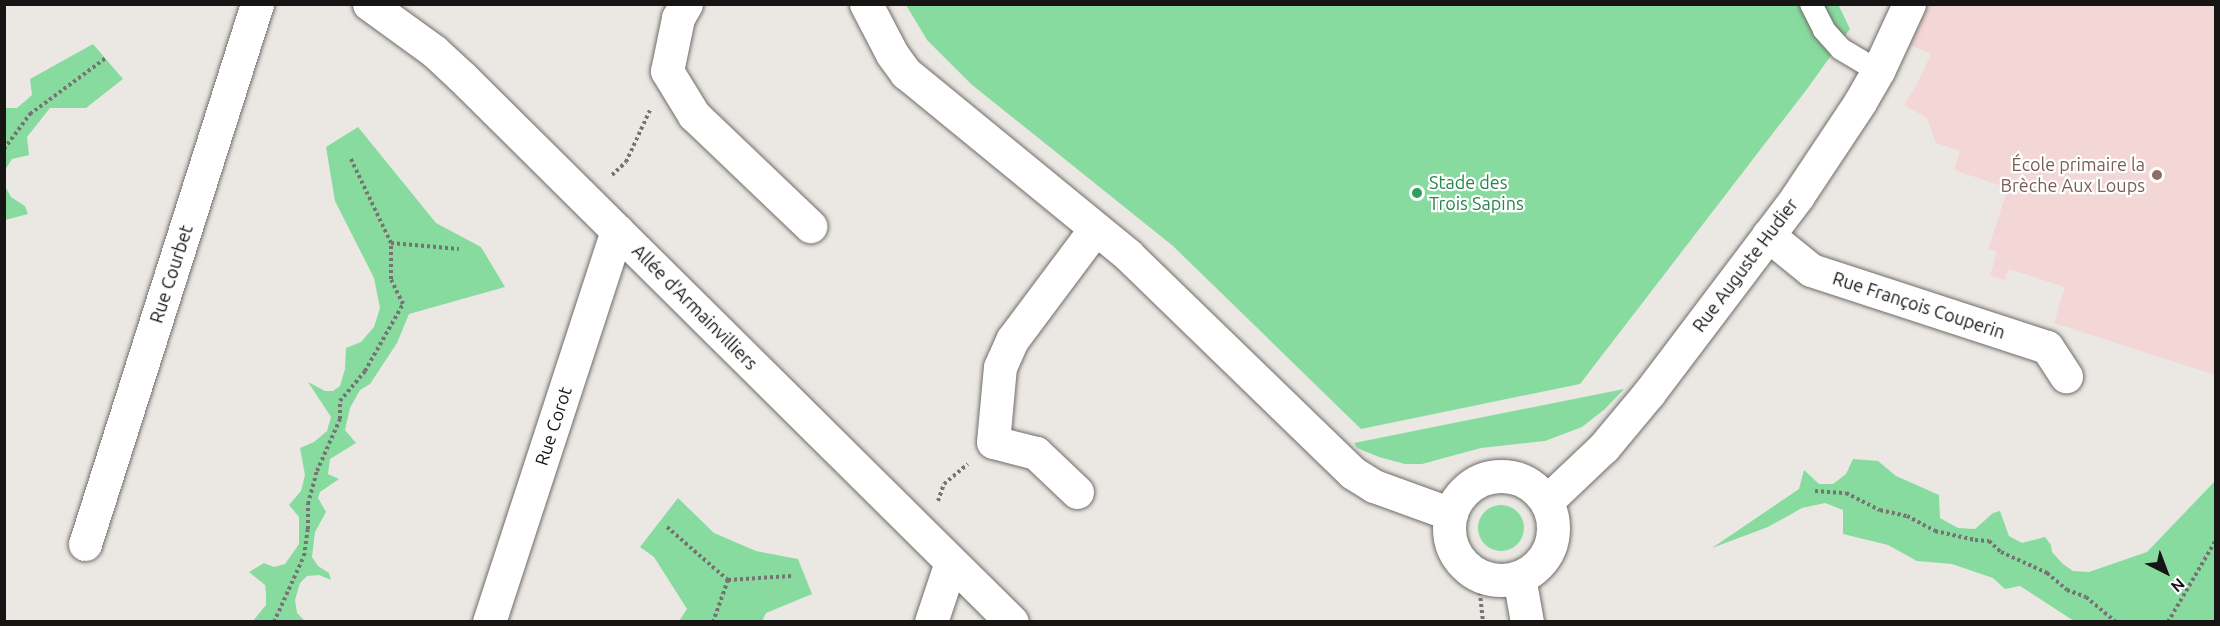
<!DOCTYPE html>
<meta charset="utf-8">
<style>
body{margin:0}
#map{position:relative;width:2220px;height:626px;overflow:hidden;background:#ebe8e4;font-family:Ubuntu,sans-serif}
div>[style]{position:absolute}
.education>*{inset:0;background:#f2d7d6}
.green>*{inset:0;background:#88db9f}
.round{border-radius:50%}
.path>*{height:4px;margin-top:-2px;transform-origin:0;background:repeating-linear-gradient(90deg,#767472 0 3px,transparent 0 6px)}
.roads{filter:drop-shadow(0 0 2px #706d69) drop-shadow(0 0 2px #706d69)}
.service>*{height:22px;margin:-11px;padding:0 11px;transform-origin:11px;border-radius:11px;background:#fff}
.minor>*{height:33px;margin:-16.5px;padding:0 16.5px;transform-origin:16.5px;border-radius:16.5px;background:#fff}
.minor>.ring{margin:-16.5px;padding:0;box-sizing:content-box;background:none;border:33px solid #fff;border-radius:50%}
.dots>*{width:16px;height:16px;translate:-50% -50%;box-sizing:border-box;border:3px solid #fff;border-radius:50%}
span{translate:-50% -50%;white-space:nowrap;text-align:center;line-height:1.15;-webkit-text-stroke:4.5px #fff;paint-order:stroke}
.education-label{font-size:18px;color:#785e54}
.right{translate:-100% -50%;text-align:right}
.leisure-label{font-size:18px;color:#27864d}
.left{translate:0 -50%;text-align:left}
.street-label{font-size:18px;color:#171514}
.frame{position:absolute;inset:0;border:6px solid #171514;pointer-events:none}
.north{position:absolute;left:2136px;top:542px;width:60px;height:60px;-webkit-text-stroke:4px #fff;paint-order:stroke;rotate:138deg;font-size:16px;font-weight:700;line-height:24px;text-align:center;color:#171514}
.north::after{content:'';display:block;margin:auto;width:21px;height:27px;background:#171514;clip-path:polygon(50% 0,100% 100%,50% 72%,0 100%)}
</style>
<div id="map">
<div class="education">
<div style="clip-path:polygon(1910px 5px,2215px 5px,2215px 375px,2054px 323px,2065px 287px,2009px 269px,2005px 280px,1990px 276px,1997px 252px,1988px 249px,2008px 188px,1954px 170px,1960px 151px,1936px 143px,1927px 118px,1904px 105px,1919px 80px,1931px 54px,1896px 39px)"></div>
</div>
<div class="green">
<div style="clip-path:polygon(1838px 4px,1850px 29px,1807px 89px,1580px 384px,1361px 429px,1173px 246px,971px 84px,927px 40px,906px 5px)"></div>
<div style="clip-path:polygon(93px 44px,123px 79px,86px 108px,50px 108px,27px 137px,29px 155px,12px 159px,5px 170px,5px 108px,17px 108px,32px 95px,30px 79px)"></div>
<div style="clip-path:polygon(358px 127px,436px 223px,481px 247px,505px 287px,409px 314px,397px 343px,370px 384px,360px 390px,350px 408px,345px 430px,356px 443px,330px 459px,328px 474px,339px 479px,320px 492px,318px 498px,326px 512px,315px 532px,312px 557px,318px 566px,329px 573px,331px 580px,319px 575px,307px 576px,300px 583px,295px 600px,297px 613px,305px 621px,253px 621px,266px 605px,266px 594px,265px 585px,249px 572px,264px 563px,274px 567px,285px 564px,299px 544px,299px 517px,289px 505px,301px 491px,305px 475px,300px 448px,314px 442px,327px 431px,331px 417px,308px 382px,325px 391px,333px 391px,340px 386px,345px 369px,346px 348px,361px 342px,374px 327px,380px 308px,374px 278px,335px 201px,326px 147px)"></div>
<div style="clip-path:polygon(5px 186px,11px 197px,25px 206px,28px 214px,5px 220px)"></div>
<div style="clip-path:polygon(1624px 389px,1605px 409px,1582px 427px,1545px 441px,1481px 448px,1422px 464px,1405px 464px,1379px 457px,1357px 448px,1354px 443px)"></div>
<div style="clip-path:polygon(1853px 459px,1878px 461px,1896px 476px,1939px 495px,1940px 518px,1958px 528px,1975px 529px,1993px 513px,2000px 511px,2009px 536px,2022px 543px,2045px 537px,2051px 545px,2052px 552px,2063px 564px,2073px 571px,2089px 572px,2147px 552px,2215px 481px,2215px 621px,2074px 621px,2020px 586px,2005px 589px,1993px 578px,1952px 564px,1917px 561px,1888px 545px,1843px 534px,1843px 510px,1825px 503px,1802px 508px,1768px 527px,1712px 548px,1799px 489px,1804px 470px,1819px 484px,1833px 484px,1846px 474px)"></div>
<div style="clip-path:polygon(678px 498px,714px 533px,756px 551px,798px 559px,812px 594px,766px 613px,762px 621px,679px 621px,687px 609px,654px 557px,640px 547px)"></div>
<div class="round" style="left:1478px;top:505px;width:46px;height:46px"></div>
</div>
<div class="path">
<div style="left:4px;top:149px;width:44px;rotate:-53.4deg"></div>
<div style="left:30px;top:114px;width:94px;rotate:-36.4deg"></div>
<div style="left:612px;top:175px;width:19px;rotate:-43deg"></div>
<div style="left:626px;top:162px;width:57px;rotate:-65.2deg"></div>
<div style="left:391px;top:243px;width:68px;rotate:5deg"></div>
<div style="left:1815px;top:491px;width:31px;rotate:4deg"></div>
<div style="left:1846px;top:493px;width:38px;rotate:27deg"></div>
<div style="left:1880px;top:510px;width:28px;rotate:13deg"></div>
<div style="left:1907px;top:516px;width:32px;rotate:28deg"></div>
<div style="left:1935px;top:531px;width:41px;rotate:12.7deg"></div>
<div style="left:1975px;top:540px;width:14px;rotate:4deg"></div>
<div style="left:1989px;top:541px;width:16px;rotate:43deg"></div>
<div style="left:2001px;top:552px;width:51px;rotate:24.5deg"></div>
<div style="left:2047px;top:573px;width:26px;rotate:40deg"></div>
<div style="left:2067px;top:590px;width:20px;rotate:20deg"></div>
<div style="left:2086px;top:597px;width:39px;rotate:40deg"></div>
<div style="left:938px;top:501px;width:18px;rotate:-71deg"></div>
<div style="left:944px;top:484px;width:31px;rotate:-40deg"></div>
<div style="left:667px;top:527px;width:81px;rotate:41deg"></div>
<div style="left:728px;top:580px;width:45px;rotate:109.7deg"></div>
<div style="left:1478px;top:574px;width:48px;rotate:84.1deg"></div>
<div style="left:728px;top:580px;width:64px;rotate:-3.6deg"></div>
<div style="left:274px;top:622px;width:72px;rotate:-65.6deg"></div>
<div style="left:304px;top:556px;width:27px;rotate:-82deg"></div>
<div style="left:308px;top:529px;width:25px;rotate:-90deg"></div>
<div style="left:308px;top:504px;width:34px;rotate:-75deg"></div>
<div style="left:317px;top:471px;width:57px;rotate:-66.1deg"></div>
<div style="left:340px;top:419px;width:18px;rotate:-90deg"></div>
<div style="left:340px;top:401px;width:39px;rotate:-50deg"></div>
<div style="left:365px;top:371px;width:77px;rotate:-60.4deg"></div>
<div style="left:403px;top:304px;width:28px;rotate:-116deg"></div>
<div style="left:391px;top:279px;width:36px;rotate:-90deg"></div>
<div style="left:391px;top:243px;width:95px;rotate:-115.5deg"></div>
<div style="left:2168px;top:622px;width:95px;rotate:-59.7deg"></div>
</div>
<div class="roads">
<div class="service">
<div style="left:1811px;top:4px;width:29px;rotate:63deg"></div>
<div style="left:1824px;top:30px;width:25px;rotate:48deg"></div>
<div style="left:1841px;top:49px;width:43px;rotate:30.7deg"></div>
</div>
<div class="minor">
<div style="left:369px;top:4px;width:80px;rotate:35.9deg"></div>
<div style="left:434px;top:51px;width:38px;rotate:43deg"></div>
<div style="left:462px;top:77px;width:774px;rotate:44.74deg"></div>
<div style="left:686px;top:4px;width:16px;rotate:120deg"></div>
<div style="left:678px;top:18px;width:54px;rotate:101.7deg"></div>
<div style="left:667px;top:71px;width:52px;rotate:58.5deg"></div>
<div style="left:694px;top:115px;width:161px;rotate:43.7deg"></div>
<div style="left:866px;top:4px;width:56px;rotate:62.5deg"></div>
<div style="left:892px;top:54px;width:24px;rotate:54deg"></div>
<div style="left:906px;top:73px;width:287px;rotate:39.3deg"></div>
<div style="left:1128px;top:255px;width:313px;rotate:44.1deg"></div>
<div style="left:1353px;top:473px;width:25px;rotate:32deg"></div>
<div style="left:1374px;top:486px;width:82px;rotate:20deg"></div>
<div style="left:1768px;top:235px;width:55px;rotate:39.1deg"></div>
<div style="left:1811px;top:270px;width:248px;rotate:18.1deg"></div>
<div style="left:2047px;top:347px;width:35px;rotate:57deg"></div>
<div class="ring" style="left:1449px;top:476px;width:71px;height:71px"></div>
<div style="left:1077px;top:492px;width:57px;rotate:-136.4deg"></div>
<div style="left:1036px;top:453px;width:44px;rotate:-165.7deg"></div>
<div style="left:993px;top:442px;width:75px;rotate:-84.7deg"></div>
<div style="left:1000px;top:367px;width:30px;rotate:-66deg"></div>
<div style="left:1012px;top:340px;width:139px;rotate:-53.2deg"></div>
<div style="left:1547px;top:501px;width:79px;rotate:-43.5deg"></div>
<div style="left:1604px;top:447px;width:70px;rotate:-50.2deg"></div>
<div style="left:1649px;top:393px;width:246px;rotate:-52.9deg"></div>
<div style="left:1797px;top:197px;width:114px;rotate:-56.4deg"></div>
<div style="left:1860px;top:102px;width:36px;rotate:-60deg"></div>
<div style="left:1878px;top:71px;width:74px;rotate:-65.2deg"></div>
<div style="left:85px;top:544px;width:567px;rotate:-72.33deg"></div>
<div style="left:1519px;top:577px;width:46px;rotate:79.9deg"></div>
<div style="left:489px;top:622px;width:412px;rotate:-71.9deg"></div>
<div style="left:931px;top:622px;width:63px;rotate:-71.6deg"></div>
</div>
</div>
<div class="dots">
<div style="left:2157px;top:175px;background:#8d6e63"></div>
<div style="left:1417px;top:193px;background:#2e9e5b"></div>
</div>
<div class="education-label">
<span class="right" style="left:2145px;top:175px">École primaire la<br>Brèche Aux Loups</span>
</div>
<div class="leisure-label">
<span class="left" style="left:1429px;top:193px">Stade des<br>Trois Sapins</span>
</div>
<div class="street-label">
<span style="left:1745px;top:265px;rotate:-53deg">Rue Auguste Hudier</span>
<span style="left:171px;top:274px;rotate:-72deg">Rue Courbet</span>
<span style="left:1919px;top:305px;rotate:18deg">Rue François Couperin</span>
<span style="left:695px;top:307px;rotate:45deg">Allée d'Armainvilliers</span>
<span style="left:553px;top:426px;rotate:-72deg">Rue Corot</span>
</div>
<div class="frame"></div>
<div class="north">N</div>
</div>
